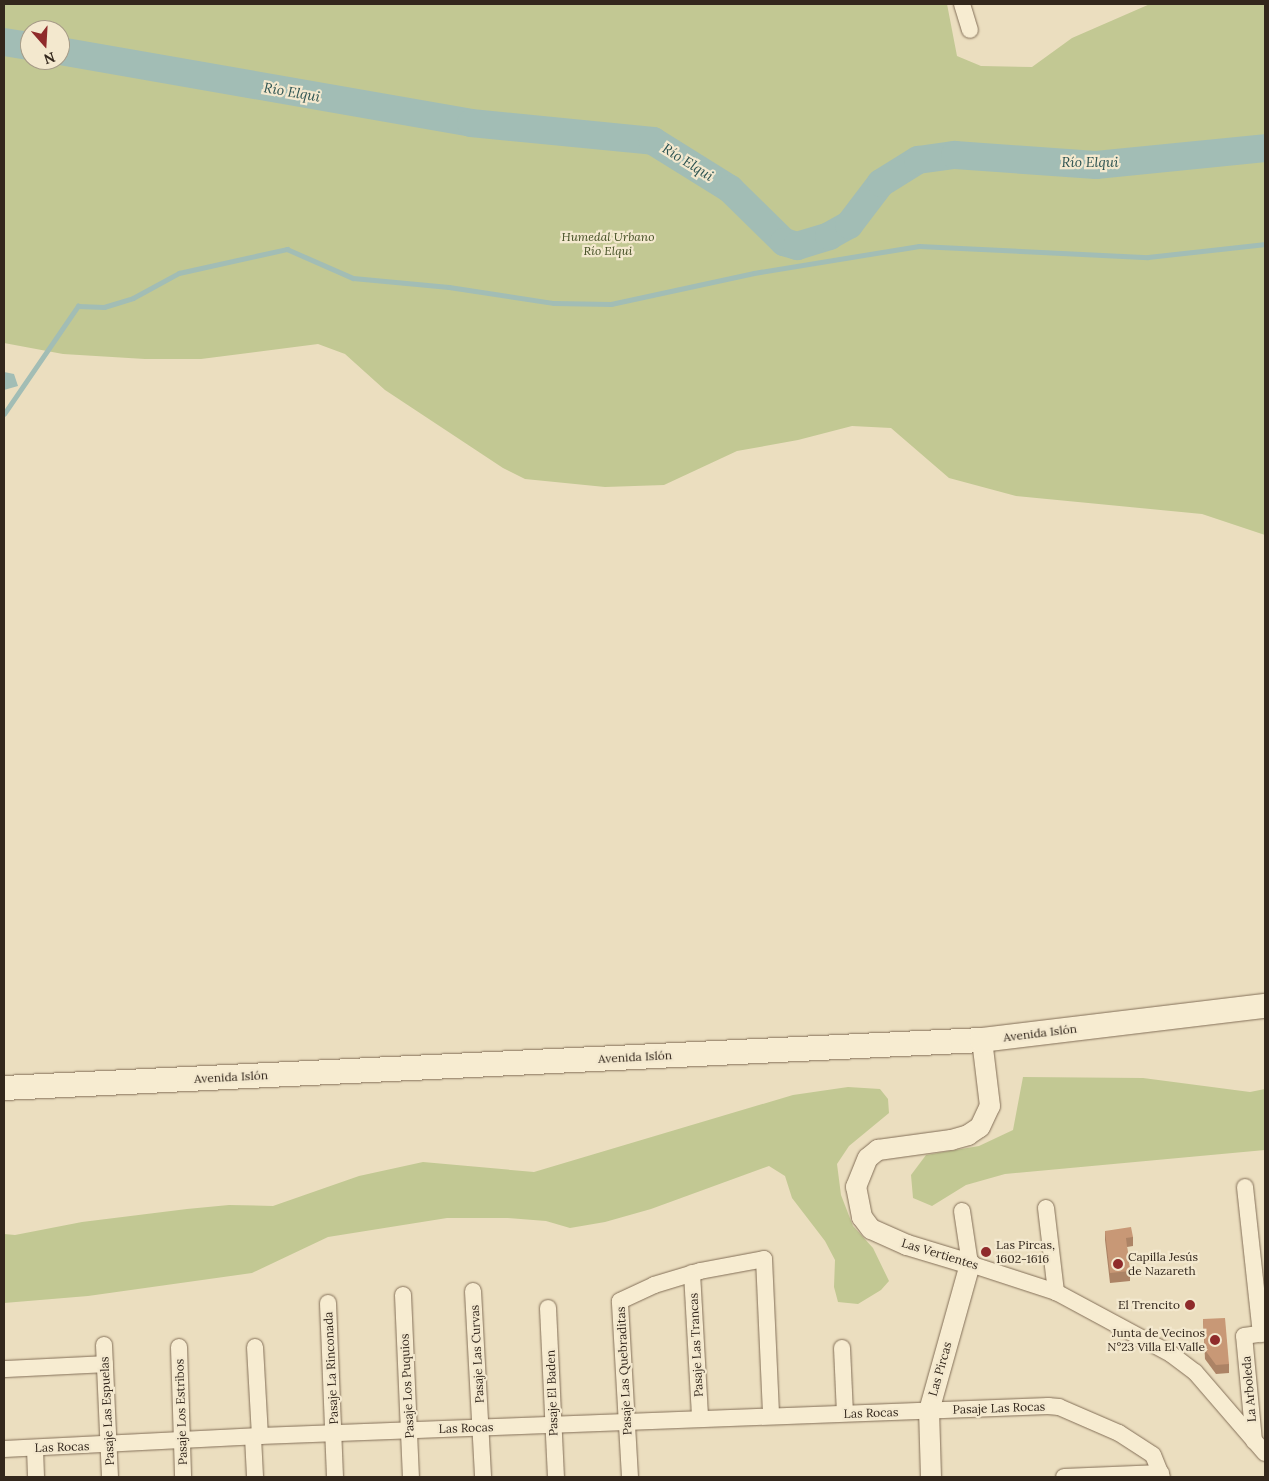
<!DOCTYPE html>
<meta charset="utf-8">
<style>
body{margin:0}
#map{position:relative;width:1269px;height:1481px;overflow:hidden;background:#ebdebf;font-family:Lora,serif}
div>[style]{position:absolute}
.green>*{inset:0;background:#c2c893}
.water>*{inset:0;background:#a2bdb5}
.stream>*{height:4.5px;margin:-2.25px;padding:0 2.25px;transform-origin:2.25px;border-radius:2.25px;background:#a2bdb5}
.river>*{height:28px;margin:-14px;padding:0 14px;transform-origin:14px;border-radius:14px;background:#a2bdb5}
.roads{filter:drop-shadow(0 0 1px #836f58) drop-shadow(0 0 1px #836f58)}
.minor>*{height:16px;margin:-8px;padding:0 8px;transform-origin:8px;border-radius:8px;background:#f7ecd1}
.tertiary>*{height:20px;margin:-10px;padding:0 10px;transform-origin:10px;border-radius:10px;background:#f7ecd1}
.secondary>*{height:24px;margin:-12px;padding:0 12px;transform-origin:12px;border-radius:12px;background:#f7ecd1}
.wall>*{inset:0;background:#ac8365}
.building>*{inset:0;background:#c89876}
.dots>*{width:14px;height:14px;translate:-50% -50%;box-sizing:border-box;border:2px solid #f3e8ce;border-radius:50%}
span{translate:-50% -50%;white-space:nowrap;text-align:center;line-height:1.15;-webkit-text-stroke:4.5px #f3e8ce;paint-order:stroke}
.park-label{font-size:12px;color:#434e23;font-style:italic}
.street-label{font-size:12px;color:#33271c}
.poi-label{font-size:12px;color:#33271c}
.left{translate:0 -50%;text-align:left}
.right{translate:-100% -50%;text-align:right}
.water-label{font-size:14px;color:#2c5250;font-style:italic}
.frame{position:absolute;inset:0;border:5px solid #33271c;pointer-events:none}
.north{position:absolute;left:20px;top:20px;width:50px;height:50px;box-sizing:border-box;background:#f3e8ce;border:1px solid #a69b87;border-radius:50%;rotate:161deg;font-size:14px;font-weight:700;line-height:20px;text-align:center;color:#33271c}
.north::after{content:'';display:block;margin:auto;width:18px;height:22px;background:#8f2b2b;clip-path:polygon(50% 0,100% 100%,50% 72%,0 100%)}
</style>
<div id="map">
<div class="green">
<div style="clip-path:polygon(evenodd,4px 4px,947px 4px,957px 56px,981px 66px,1032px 67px,1072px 38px,1150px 4px,1265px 4px,1265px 535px,1202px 514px,1016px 496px,949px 478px,891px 428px,852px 426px,798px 440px,737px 451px,664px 485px,605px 487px,525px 479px,503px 468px,385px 390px,345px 354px,318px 344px,201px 359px,145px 359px,63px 354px,4px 343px,4px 4px,30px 30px,60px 30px,60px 60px,30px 60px,30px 30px)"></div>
<div style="clip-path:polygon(1023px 1077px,1143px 1078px,1250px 1092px,1265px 1089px,1265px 1150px,1005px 1174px,966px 1185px,932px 1206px,913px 1198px,911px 1175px,926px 1155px,979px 1146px,1013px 1130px)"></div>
<div style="clip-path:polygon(848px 1087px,880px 1089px,888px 1099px,889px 1113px,849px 1146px,837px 1164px,841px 1195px,853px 1226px,873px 1248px,889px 1281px,881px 1290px,858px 1304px,838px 1302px,834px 1287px,835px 1260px,825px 1241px,792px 1198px,785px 1176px,769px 1166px,651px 1209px,605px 1222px,570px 1228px,546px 1221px,508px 1218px,447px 1218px,328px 1237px,252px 1273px,88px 1296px,4px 1303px,4px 1234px,15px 1235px,82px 1222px,187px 1209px,229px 1205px,273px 1206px,359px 1176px,423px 1162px,534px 1172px,793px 1095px)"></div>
</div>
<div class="water">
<div style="clip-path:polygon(4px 372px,14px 374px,18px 386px,4px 390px)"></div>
</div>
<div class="stream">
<div style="left:4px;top:414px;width:131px;rotate:-55.6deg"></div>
<div style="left:78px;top:306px;width:26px;rotate:2deg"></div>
<div style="left:104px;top:307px;width:30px;rotate:-17deg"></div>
<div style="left:133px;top:298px;width:52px;rotate:-28.5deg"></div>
<div style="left:179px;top:273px;width:111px;rotate:-12.5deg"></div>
<div style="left:287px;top:249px;width:72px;rotate:23.7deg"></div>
<div style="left:353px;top:278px;width:96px;rotate:5.4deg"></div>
<div style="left:449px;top:287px;width:106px;rotate:8.7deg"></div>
<div style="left:554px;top:303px;width:57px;rotate:1deg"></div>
<div style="left:611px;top:304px;width:146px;rotate:-12.2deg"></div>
<div style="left:754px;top:273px;width:167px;rotate:-9.3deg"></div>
<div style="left:919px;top:246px;width:229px;rotate:2.8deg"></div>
<div style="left:1148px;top:257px;width:118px;rotate:-6.3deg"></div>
</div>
<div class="river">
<div style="left:4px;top:42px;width:26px;rotate:9deg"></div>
<div style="left:60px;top:51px;width:417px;rotate:9.9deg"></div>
<div style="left:471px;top:123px;width:183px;rotate:5.6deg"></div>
<div style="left:653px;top:141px;width:91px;rotate:31.9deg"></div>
<div style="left:730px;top:189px;width:76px;rotate:44.5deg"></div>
<div style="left:784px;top:242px;width:14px;rotate:17deg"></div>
<div style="left:797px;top:246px;width:34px;rotate:-17deg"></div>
<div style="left:829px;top:236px;width:23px;rotate:-29deg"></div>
<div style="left:849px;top:225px;width:53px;rotate:-52.7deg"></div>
<div style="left:881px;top:183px;width:44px;rotate:-31.9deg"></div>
<div style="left:918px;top:160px;width:37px;rotate:-8deg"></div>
<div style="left:955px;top:155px;width:141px;rotate:4.1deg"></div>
<div style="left:1096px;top:165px;width:170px;rotate:-5.7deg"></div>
</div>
<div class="roads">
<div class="minor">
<div style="left:962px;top:4px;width:27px;rotate:73deg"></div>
<div style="left:1245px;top:1187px;width:148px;rotate:83.8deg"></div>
<div style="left:1046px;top:1208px;width:85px;rotate:83.2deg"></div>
<div style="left:962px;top:1211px;width:54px;rotate:81.4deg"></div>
<div style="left:970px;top:1264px;width:90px;rotate:18deg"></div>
<div style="left:1056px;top:1292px;width:131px;rotate:28.3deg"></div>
<div style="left:1171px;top:1354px;width:30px;rotate:37deg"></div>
<div style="left:1195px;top:1372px;width:107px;rotate:49.2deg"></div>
<div style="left:692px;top:1273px;width:145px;rotate:86.8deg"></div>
<div style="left:473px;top:1291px;width:186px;rotate:86.9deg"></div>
<div style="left:403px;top:1295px;width:182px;rotate:87.5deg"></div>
<div style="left:328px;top:1303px;width:174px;rotate:87.7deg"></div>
<div style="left:548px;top:1308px;width:169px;rotate:87.3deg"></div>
<div style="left:104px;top:1345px;width:132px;rotate:87.4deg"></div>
<div style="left:179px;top:1347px;width:130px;rotate:88.2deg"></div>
<div style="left:255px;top:1347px;width:89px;rotate:86.8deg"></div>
<div style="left:842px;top:1348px;width:65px;rotate:87.4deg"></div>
<div style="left:4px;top:1369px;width:101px;rotate:-2.8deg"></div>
<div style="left:253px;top:1437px;width:40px;rotate:87.1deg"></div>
<div style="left:1254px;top:1441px;width:105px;rotate:-95.4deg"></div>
<div style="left:1244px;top:1336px;width:21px;rotate:-8deg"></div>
<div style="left:35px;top:1448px;width:29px;rotate:88deg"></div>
<div style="left:4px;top:1449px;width:256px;rotate:-2.9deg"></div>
<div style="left:260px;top:1436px;width:789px;rotate:-2.18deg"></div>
<div style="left:1048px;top:1406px;width:11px;rotate:5deg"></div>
<div style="left:1059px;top:1407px;width:65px;rotate:23.4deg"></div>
<div style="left:1119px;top:1433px;width:40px;rotate:32.9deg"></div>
<div style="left:1153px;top:1455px;width:24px;rotate:68deg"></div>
<div style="left:630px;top:1477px;width:176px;rotate:-93.3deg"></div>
<div style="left:620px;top:1301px;width:38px;rotate:-25deg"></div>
<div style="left:654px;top:1285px;width:48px;rotate:-16.9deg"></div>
<div style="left:700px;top:1271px;width:65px;rotate:-10.6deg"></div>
<div style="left:764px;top:1259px;width:157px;rotate:87.4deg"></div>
<div style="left:1064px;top:1477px;width:97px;rotate:-2.4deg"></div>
</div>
<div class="tertiary">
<div style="left:931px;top:1477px;width:66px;rotate:-91.7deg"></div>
<div style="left:929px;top:1411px;width:153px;rotate:-74.4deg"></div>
<div style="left:970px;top:1264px;width:66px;rotate:-163.2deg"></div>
<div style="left:907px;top:1245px;width:39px;rotate:-156deg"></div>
<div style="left:871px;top:1229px;width:15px;rotate:-127deg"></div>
<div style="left:862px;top:1217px;width:31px;rotate:-101deg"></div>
<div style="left:856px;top:1187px;width:31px;rotate:-68deg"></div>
<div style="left:868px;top:1158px;width:13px;rotate:-39deg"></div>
<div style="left:878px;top:1150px;width:74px;rotate:-7.8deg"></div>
<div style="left:951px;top:1140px;width:18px;rotate:-16deg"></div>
<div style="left:968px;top:1135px;width:14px;rotate:-34deg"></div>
<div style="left:980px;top:1127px;width:23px;rotate:-65deg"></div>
<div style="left:990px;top:1106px;width:66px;rotate:-96.9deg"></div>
</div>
<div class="secondary">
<div style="left:4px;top:1088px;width:979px;rotate:-2.81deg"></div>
<div style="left:982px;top:1040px;width:285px;rotate:-6.9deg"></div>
</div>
</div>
<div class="wall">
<div style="clip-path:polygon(1105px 1231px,1133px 1237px,1133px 1246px,1127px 1247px,1130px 1271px,1130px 1281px,1110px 1283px,1105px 1240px)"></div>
<div style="clip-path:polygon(1203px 1319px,1229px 1364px,1229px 1373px,1216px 1374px,1205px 1359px)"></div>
</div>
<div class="building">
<div style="clip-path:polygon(1131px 1227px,1133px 1237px,1126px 1238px,1130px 1271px,1110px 1273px,1105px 1231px)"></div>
<div style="clip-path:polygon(1225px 1318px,1229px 1364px,1216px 1365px,1205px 1350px,1203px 1319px)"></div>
</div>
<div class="dots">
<div style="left:986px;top:1252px;background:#8f2b2b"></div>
<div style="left:1118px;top:1264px;background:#8f2b2b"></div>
<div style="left:1190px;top:1305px;background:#8f2b2b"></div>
<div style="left:1215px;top:1340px;background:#8f2b2b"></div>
</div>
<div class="park-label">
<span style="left:608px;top:244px">Humedal Urbano<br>Río Elqui</span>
</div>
<div class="street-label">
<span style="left:1040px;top:1033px;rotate:-7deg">Avenida Islón</span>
<span style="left:635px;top:1057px;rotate:-3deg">Avenida Islón</span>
<span style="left:231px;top:1077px;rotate:-3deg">Avenida Islón</span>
<span style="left:940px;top:1254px;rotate:17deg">Las Vertientes</span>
<span style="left:696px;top:1345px;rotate:-93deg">Pasaje Las Trancas</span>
<span style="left:477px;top:1354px;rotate:-93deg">Pasaje Las Curvas</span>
<span style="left:331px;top:1368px;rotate:-93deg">Pasaje La Rinconada</span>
<span style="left:940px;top:1369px;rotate:-74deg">Las Pircas</span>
<span style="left:624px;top:1371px;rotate:-93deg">Pasaje Las Quebraditas</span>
<span style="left:407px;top:1386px;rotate:-93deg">Pasaje Los Puquios</span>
<span style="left:1249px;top:1389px;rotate:-95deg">La Arboleda</span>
<span style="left:552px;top:1393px;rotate:-92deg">Pasaje El Baden</span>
<span style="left:999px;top:1408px;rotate:-2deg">Pasaje Las Rocas</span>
<span style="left:107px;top:1411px;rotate:-93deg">Pasaje Las Espuelas</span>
<span style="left:181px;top:1412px;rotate:-92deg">Pasaje Los Estribos</span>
<span style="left:871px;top:1413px;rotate:-2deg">Las Rocas</span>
<span style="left:466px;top:1428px;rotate:-2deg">Las Rocas</span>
<span style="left:62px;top:1447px;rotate:-2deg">Las Rocas</span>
</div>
<div class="poi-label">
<span class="left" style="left:996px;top:1252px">Las Pircas,<br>1602-1616</span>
<span class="left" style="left:1128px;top:1264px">Capilla Jesús<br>de Nazareth</span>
<span class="right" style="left:1180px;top:1305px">El Trencito</span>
<span class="right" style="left:1205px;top:1340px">Junta de Vecinos<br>N°23 Villa El Valle</span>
</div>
<div class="water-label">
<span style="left:292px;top:92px;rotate:10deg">Río Elqui</span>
<span style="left:688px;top:162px;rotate:32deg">Río Elqui</span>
<span style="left:1090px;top:162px">Río Elqui</span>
</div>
<div class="frame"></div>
<div class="north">N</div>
</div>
